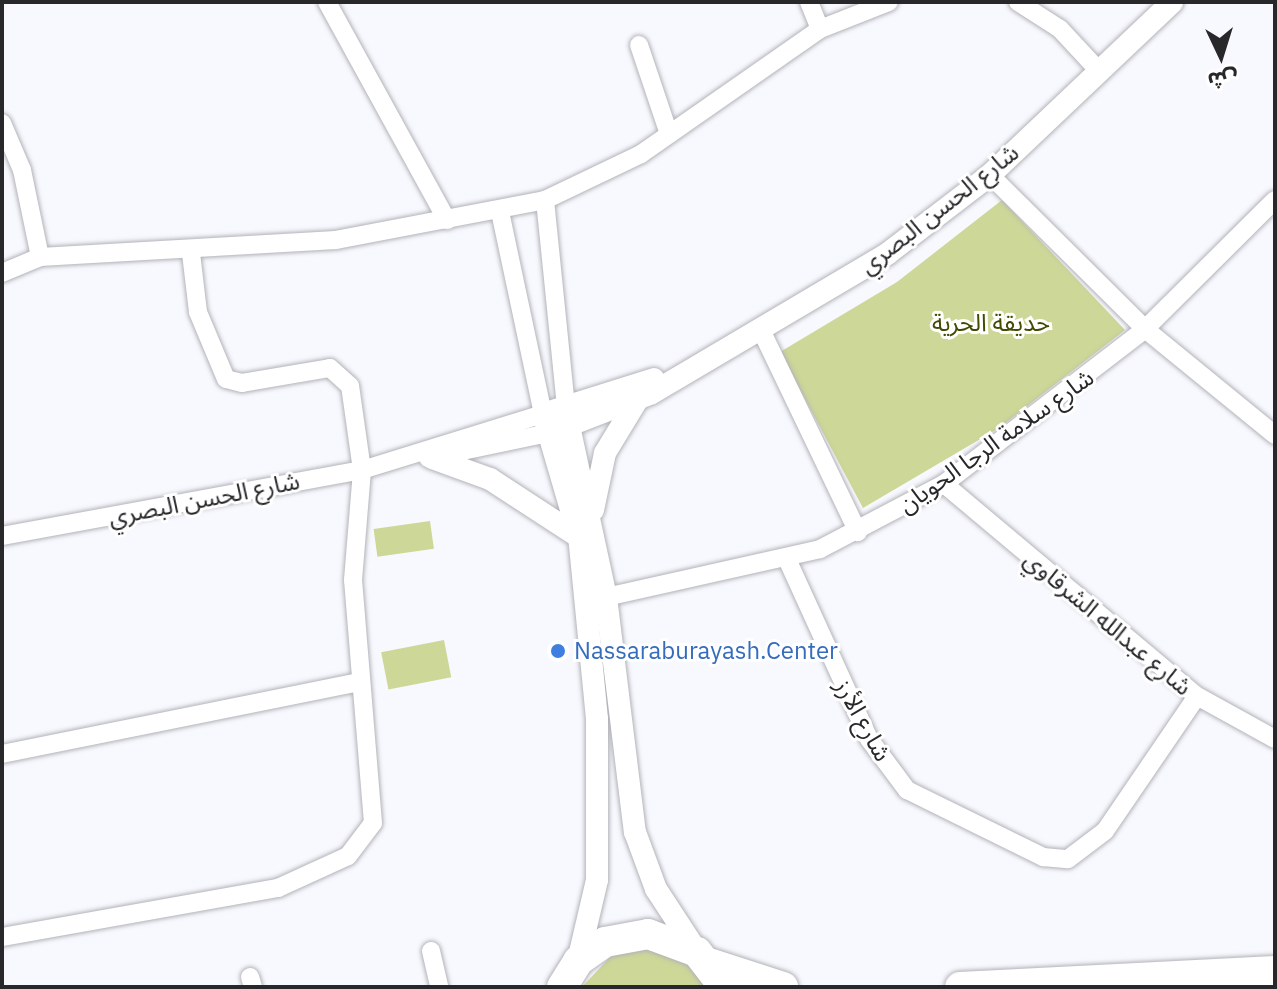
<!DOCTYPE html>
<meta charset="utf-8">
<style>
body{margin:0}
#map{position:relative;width:1277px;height:989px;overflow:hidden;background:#f8f9fe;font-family:"IBM Plex Sans","Noto Sans Arabic",sans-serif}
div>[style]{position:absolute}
.green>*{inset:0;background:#cdd797;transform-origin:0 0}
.roads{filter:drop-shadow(0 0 2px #b2b3b9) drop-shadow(0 0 2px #b2b3b9)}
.minor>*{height:18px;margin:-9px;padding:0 9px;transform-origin:9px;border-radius:9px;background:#fff}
.tertiary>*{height:22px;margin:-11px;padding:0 11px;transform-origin:11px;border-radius:11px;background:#fff}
.trunk>*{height:30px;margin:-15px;padding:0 15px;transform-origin:15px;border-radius:15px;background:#fff}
.dots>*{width:22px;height:22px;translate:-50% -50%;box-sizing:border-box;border:4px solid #fff;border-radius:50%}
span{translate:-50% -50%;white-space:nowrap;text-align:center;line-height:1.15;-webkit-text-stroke:6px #fff;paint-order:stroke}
.street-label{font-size:24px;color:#28282b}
.park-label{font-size:24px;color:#434a02}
.shop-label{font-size:24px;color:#366cbe}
.left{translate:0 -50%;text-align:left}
.frame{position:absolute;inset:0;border:4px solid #28282b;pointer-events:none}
.north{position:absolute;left:1181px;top:16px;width:80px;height:80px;-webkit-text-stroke:6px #fff;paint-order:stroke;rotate:176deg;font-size:22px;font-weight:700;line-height:32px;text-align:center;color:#28282b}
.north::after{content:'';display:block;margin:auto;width:28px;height:36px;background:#28282b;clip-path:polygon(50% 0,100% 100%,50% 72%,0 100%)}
</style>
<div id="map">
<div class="green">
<div style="clip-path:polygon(1002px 200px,1125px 330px,999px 428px,863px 508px,780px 352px,897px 282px)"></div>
<div style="left:430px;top:521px;width:28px;height:57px;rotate:82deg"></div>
<div style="left:444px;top:640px;width:38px;height:64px;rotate:79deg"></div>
<div style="clip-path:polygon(635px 948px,657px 948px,696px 969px,708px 987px,582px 987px,612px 955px)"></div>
</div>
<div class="roads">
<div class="minor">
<div style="left:327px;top:2px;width:249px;rotate:61.2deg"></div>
<div style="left:809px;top:2px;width:29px;rotate:68deg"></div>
<div style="left:1018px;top:2px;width:50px;rotate:32.7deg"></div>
<div style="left:1060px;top:29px;width:57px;rotate:47.1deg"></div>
<div style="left:639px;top:45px;width:94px;rotate:71.4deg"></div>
<div style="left:2px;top:123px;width:51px;rotate:66.9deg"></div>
<div style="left:22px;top:170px;width:89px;rotate:78.3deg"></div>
<div style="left:990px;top:175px;width:218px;rotate:44.8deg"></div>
<div style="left:1145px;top:329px;width:168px;rotate:39.2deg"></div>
<div style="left:545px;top:200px;width:209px;rotate:84.2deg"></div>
<div style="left:2px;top:273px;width:41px;rotate:-22.8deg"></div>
<div style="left:40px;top:257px;width:296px;rotate:-3.3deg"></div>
<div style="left:336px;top:240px;width:213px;rotate:-10.8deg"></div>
<div style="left:545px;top:200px;width:106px;rotate:-25.6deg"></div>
<div style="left:641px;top:154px;width:218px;rotate:-34.9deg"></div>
<div style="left:820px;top:29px;width:74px;rotate:-21.4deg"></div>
<div style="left:762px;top:332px;width:222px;rotate:64.4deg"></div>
<div style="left:428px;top:458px;width:124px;rotate:-11.7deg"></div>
<div style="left:944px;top:484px;width:330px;rotate:40deg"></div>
<div style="left:1197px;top:696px;width:89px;rotate:28.9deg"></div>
<div style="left:2px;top:536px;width:366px;rotate:-10.4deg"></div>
<div style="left:362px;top:470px;width:189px;rotate:-17.2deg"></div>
<div style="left:543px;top:414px;width:208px;rotate:-102deg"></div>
<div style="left:787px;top:559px;width:198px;rotate:65.5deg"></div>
<div style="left:869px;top:739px;width:64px;rotate:53.3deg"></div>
<div style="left:907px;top:790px;width:152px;rotate:26.2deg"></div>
<div style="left:1043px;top:857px;width:25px;rotate:5deg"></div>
<div style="left:1068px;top:859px;width:46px;rotate:-37.1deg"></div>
<div style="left:1105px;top:831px;width:163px;rotate:-55.7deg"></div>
<div style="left:606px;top:597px;width:219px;rotate:-12.6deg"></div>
<div style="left:820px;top:549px;width:140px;rotate:-27.7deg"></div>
<div style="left:944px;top:484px;width:254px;rotate:-37.6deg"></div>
<div style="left:1145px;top:329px;width:183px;rotate:-44.8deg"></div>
<div style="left:2px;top:754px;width:365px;rotate:-11.4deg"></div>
<div style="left:2px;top:937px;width:280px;rotate:-10.1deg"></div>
<div style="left:278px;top:888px;width:77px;rotate:-24.6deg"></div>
<div style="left:348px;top:856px;width:41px;rotate:-52.9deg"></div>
<div style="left:373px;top:823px;width:244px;rotate:-94.7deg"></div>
<div style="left:353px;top:580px;width:110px;rotate:-85.3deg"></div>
<div style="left:362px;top:470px;width:85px;rotate:-98.1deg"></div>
<div style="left:350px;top:386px;width:27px;rotate:-138deg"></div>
<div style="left:330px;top:368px;width:89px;rotate:170.3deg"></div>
<div style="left:242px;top:383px;width:16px;rotate:-166deg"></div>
<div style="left:226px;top:379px;width:73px;rotate:-112.7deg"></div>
<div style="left:198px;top:312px;width:59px;rotate:-96.8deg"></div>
<div style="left:431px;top:951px;width:37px;rotate:77deg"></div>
<div style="left:250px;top:977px;width:10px;rotate:73deg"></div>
</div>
<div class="tertiary">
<div style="left:566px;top:412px;width:189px;rotate:77.8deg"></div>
<div style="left:606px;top:597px;width:237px;rotate:83deg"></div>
<div style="left:635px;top:832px;width:61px;rotate:69.8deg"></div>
<div style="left:656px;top:889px;width:75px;rotate:56.9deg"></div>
<div style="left:549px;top:433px;width:110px;rotate:-21.2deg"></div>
<div style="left:652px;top:393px;width:273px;rotate:-30.6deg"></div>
<div style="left:887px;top:254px;width:130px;rotate:-37.5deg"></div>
<div style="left:990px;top:175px;width:251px;rotate:-43.5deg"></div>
<div style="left:432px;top:458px;width:62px;rotate:19.9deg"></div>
<div style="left:490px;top:479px;width:106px;rotate:33.1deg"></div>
<div style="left:593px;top:510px;width:58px;rotate:-78.1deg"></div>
<div style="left:605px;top:453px;width:60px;rotate:-58.7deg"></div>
<div style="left:578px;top:961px;width:83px;rotate:-76.8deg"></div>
<div style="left:597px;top:880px;width:161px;rotate:-90deg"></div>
<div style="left:597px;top:719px;width:183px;rotate:-95.6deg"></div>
<div style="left:579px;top:537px;width:128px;rotate:-106.3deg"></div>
<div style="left:543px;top:414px;width:116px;rotate:-17.5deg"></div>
</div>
<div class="trunk">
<div style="left:709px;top:963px;width:78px;rotate:18deg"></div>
<div style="left:562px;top:987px;width:31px;rotate:-58deg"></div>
<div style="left:578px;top:961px;width:33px;rotate:-35deg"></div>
<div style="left:605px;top:942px;width:44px;rotate:-10.5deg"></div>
<div style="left:648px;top:934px;width:52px;rotate:20.2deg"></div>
<div style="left:697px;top:952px;width:44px;rotate:52.4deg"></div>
<div style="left:960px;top:987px;width:315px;rotate:-2.9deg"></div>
</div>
</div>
<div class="dots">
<div style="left:558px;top:651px;background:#3f7fe0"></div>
</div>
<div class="street-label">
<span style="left:939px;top:209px;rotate:-38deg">شارع الحسن البصري</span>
<span style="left:996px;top:441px;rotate:-35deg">شارع سلامة الرجا الحويان</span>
<span style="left:204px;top:499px;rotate:-11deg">شارع الحسن البصري</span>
<span style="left:1108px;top:623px;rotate:40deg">شارع عبدالله الشرقاوي</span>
<span style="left:863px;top:720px;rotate:61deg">شارع الأرز</span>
</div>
<div class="park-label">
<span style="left:991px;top:323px">حديقة الحرية</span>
</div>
<div class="shop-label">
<span class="left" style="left:574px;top:651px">Nassaraburayash.Center</span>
</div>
<div class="frame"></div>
<div class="north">ش</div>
</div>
